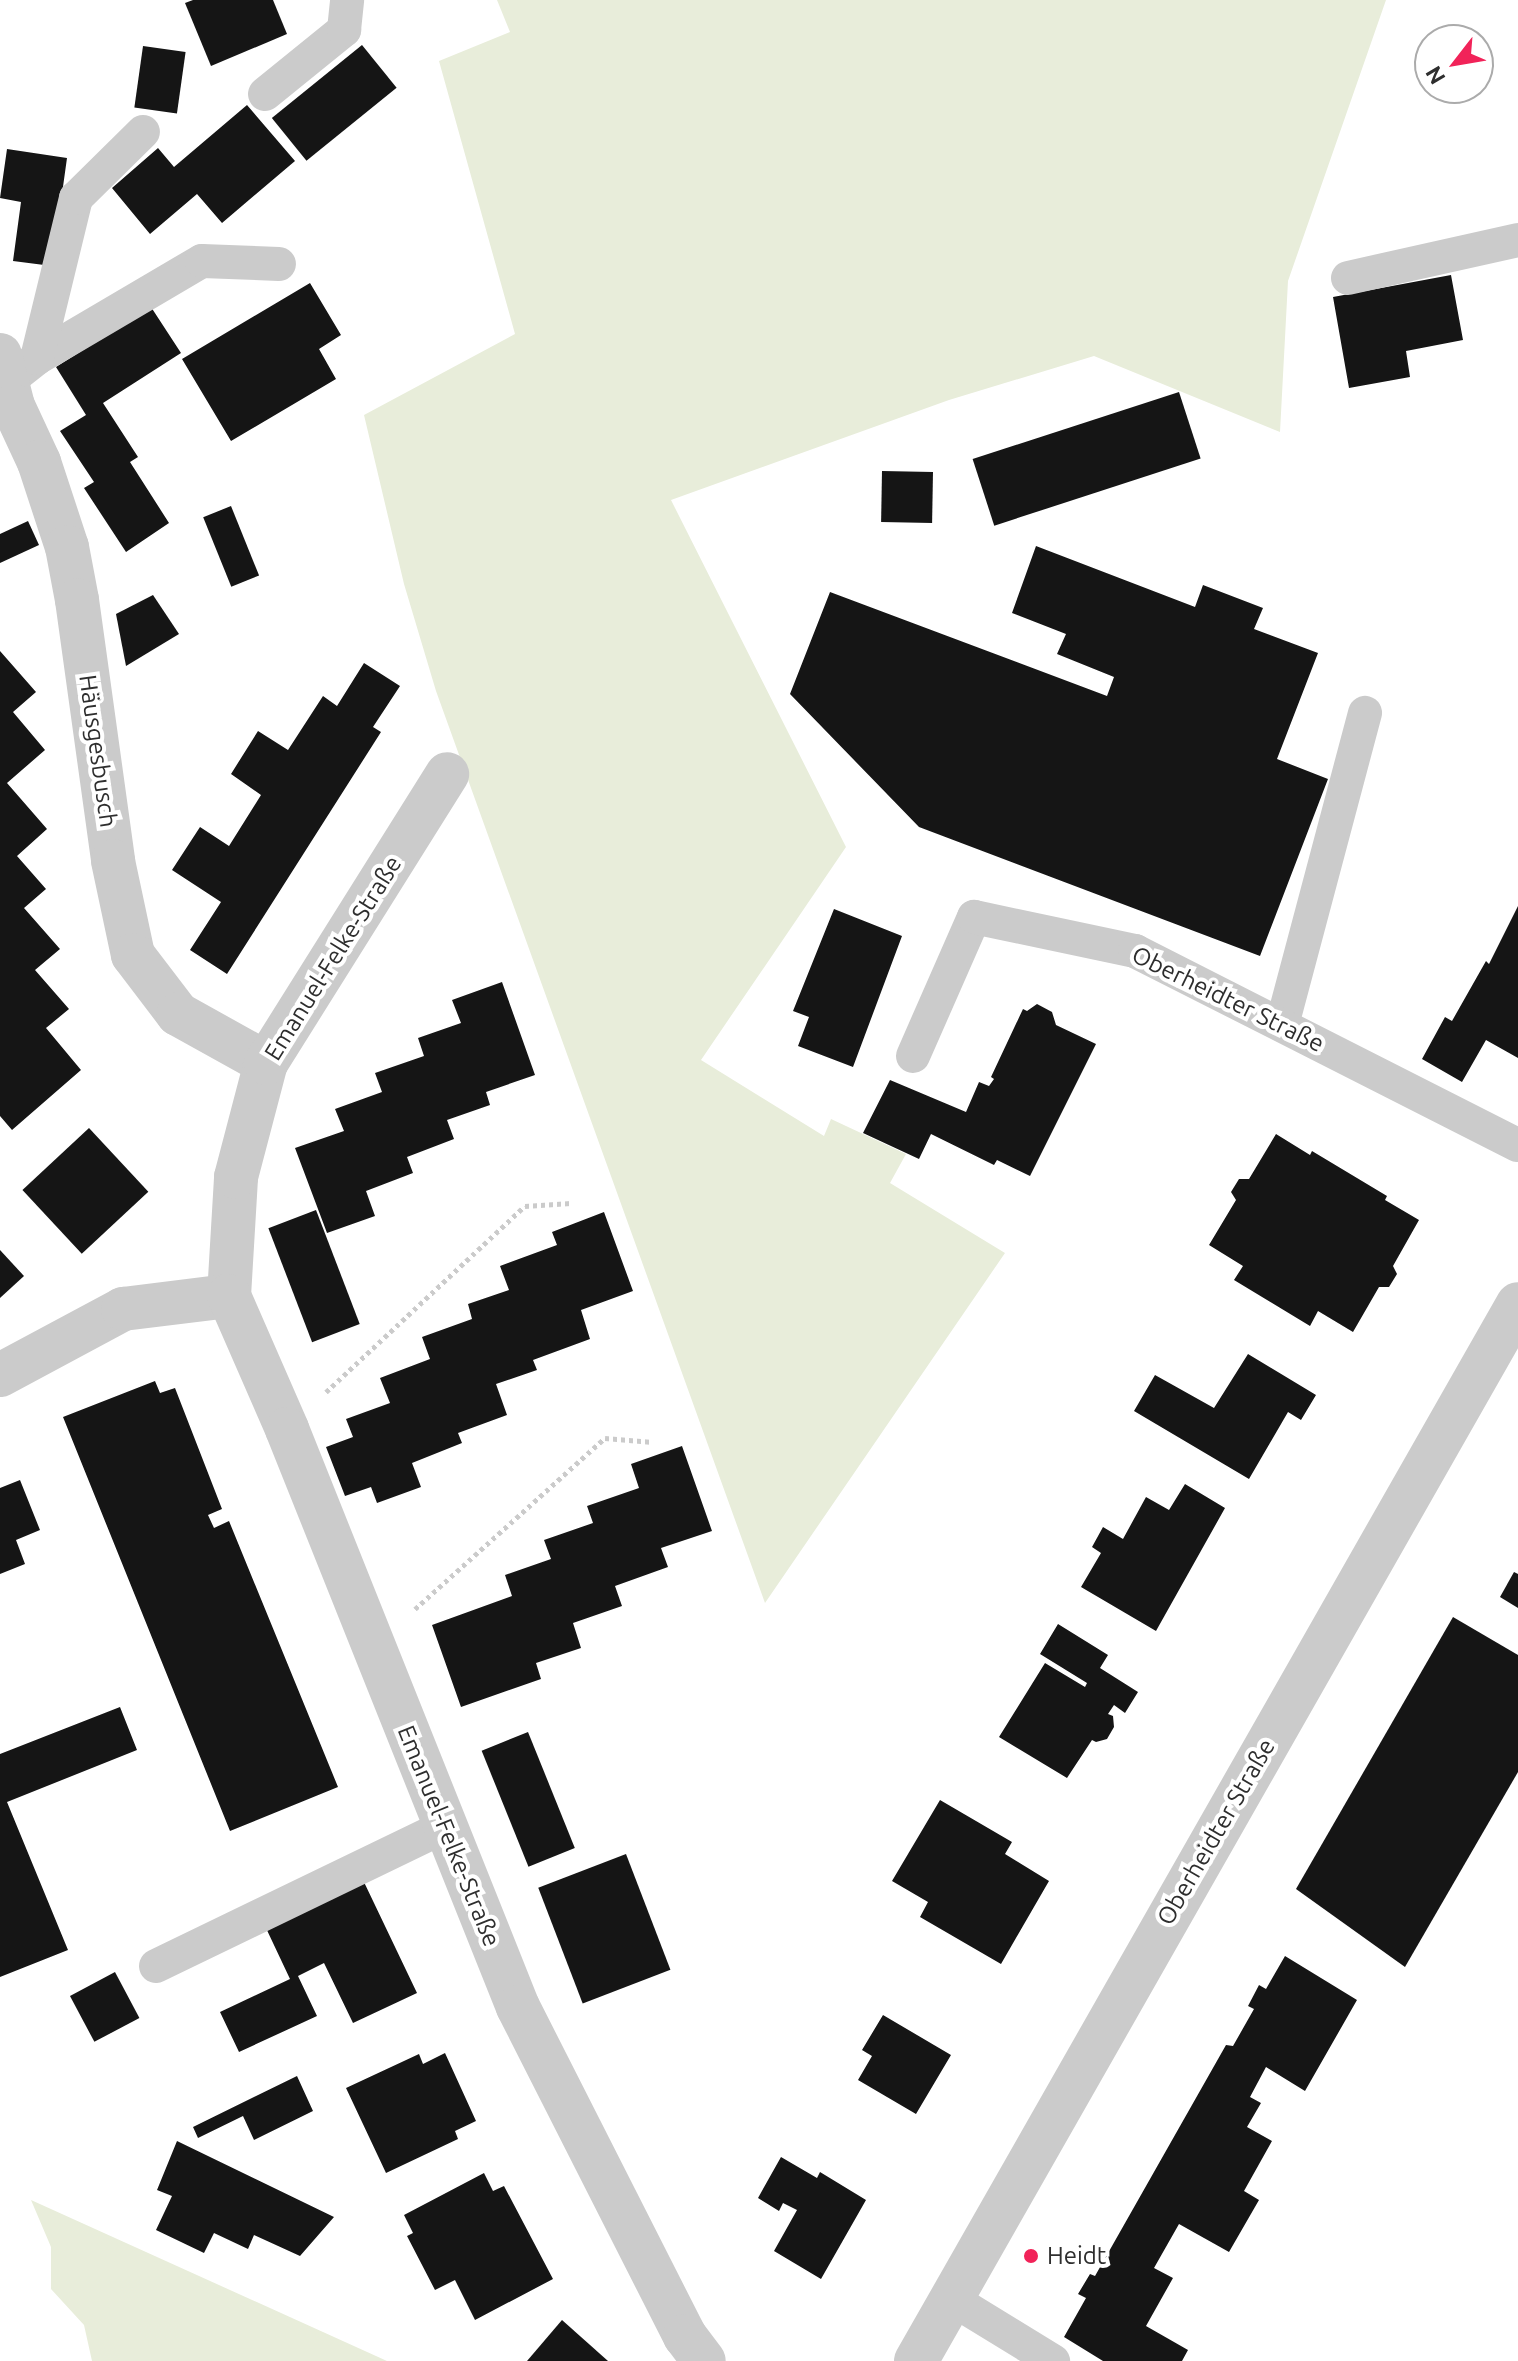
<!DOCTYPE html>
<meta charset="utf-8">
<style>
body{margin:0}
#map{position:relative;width:1518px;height:2361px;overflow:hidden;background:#fff;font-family:Ubuntu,sans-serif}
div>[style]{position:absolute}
.green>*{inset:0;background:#e8edda}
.building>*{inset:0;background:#151515;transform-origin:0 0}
.path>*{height:5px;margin-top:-2.5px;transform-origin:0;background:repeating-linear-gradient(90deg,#cbcbcb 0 4px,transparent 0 8px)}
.service>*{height:34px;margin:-17px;padding:0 17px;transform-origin:17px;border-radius:17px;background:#cbcbcb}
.minor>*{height:44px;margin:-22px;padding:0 22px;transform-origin:22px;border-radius:22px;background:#cbcbcb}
.tertiary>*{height:44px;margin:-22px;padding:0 22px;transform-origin:22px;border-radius:22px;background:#cbcbcb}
.dots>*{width:22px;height:22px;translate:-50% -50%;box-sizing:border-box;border:4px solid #fff;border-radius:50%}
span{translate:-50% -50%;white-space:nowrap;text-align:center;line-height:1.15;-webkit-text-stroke:8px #fff;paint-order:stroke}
.street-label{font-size:24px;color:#2e2e2e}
.poi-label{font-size:24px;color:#2e2e2e}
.left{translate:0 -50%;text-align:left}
.north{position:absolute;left:1414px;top:24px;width:80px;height:80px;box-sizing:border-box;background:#fff;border:2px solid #ababab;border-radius:50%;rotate:239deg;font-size:22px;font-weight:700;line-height:32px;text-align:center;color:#2e2e2e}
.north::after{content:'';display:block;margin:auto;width:28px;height:36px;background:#f12359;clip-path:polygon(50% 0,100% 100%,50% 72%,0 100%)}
</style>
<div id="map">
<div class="green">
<div style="clip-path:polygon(497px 0,1386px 0,1288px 281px,1280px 432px,1094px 356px,949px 400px,671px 500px,846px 847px,701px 1060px,824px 1136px,831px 1119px,906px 1154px,890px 1183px,1005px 1253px,765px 1603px,436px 691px,404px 584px,364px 415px,515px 334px,439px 61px,510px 32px)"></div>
<div style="clip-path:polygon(31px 2200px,387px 2361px,92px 2361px,84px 2325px,51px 2289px,51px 2247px)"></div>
</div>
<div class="building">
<div style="clip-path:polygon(193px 0,273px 0,287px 34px,211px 66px,185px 3px)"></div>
<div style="left:362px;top:45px;width:55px;height:116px;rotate:51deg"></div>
<div style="left:143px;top:46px;width:43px;height:62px;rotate:8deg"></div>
<div style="clip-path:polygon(247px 105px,295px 161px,222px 223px,197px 194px,150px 234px,112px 188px,158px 148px,174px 167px)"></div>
<div style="clip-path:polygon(7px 149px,67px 158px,52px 266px,13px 261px,21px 202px,0 198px)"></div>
<div style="clip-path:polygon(1451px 275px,1463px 340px,1406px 351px,1410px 377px,1349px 388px,1333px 297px)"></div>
<div style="clip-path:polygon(310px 283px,341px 335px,319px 349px,336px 379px,231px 441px,182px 359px)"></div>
<div style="clip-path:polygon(151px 307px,181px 353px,103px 403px,138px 457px,130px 462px,169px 523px,126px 552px,84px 488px,94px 482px,60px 431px,86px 415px,56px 367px)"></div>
<div style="left:1179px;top:392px;width:70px;height:217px;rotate:72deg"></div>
<div style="left:882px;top:471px;width:51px;height:51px;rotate:1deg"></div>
<div style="left:231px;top:506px;width:75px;height:30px;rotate:68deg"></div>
<div style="clip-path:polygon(28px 521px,39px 545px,0 563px,0 534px)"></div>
<div style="clip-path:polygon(1036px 546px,1195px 607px,1203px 585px,1263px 608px,1254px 629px,1318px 653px,1277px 759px,1328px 779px,1260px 956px,919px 827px,790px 694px,830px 592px,1107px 696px,1114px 677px,1057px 654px,1066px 634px,1012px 613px)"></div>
<div style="clip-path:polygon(153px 595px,179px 634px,126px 666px,116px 614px)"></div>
<div style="clip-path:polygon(0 651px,36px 692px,13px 712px,45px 750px,7px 783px,47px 829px,17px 856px,46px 889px,24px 908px,60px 949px,35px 970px,69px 1009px,46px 1028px,81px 1070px,12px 1130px,0 1116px)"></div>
<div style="clip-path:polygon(364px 663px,400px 686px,373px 727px,381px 732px,227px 974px,190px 950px,221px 902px,172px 870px,200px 827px,229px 846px,261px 795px,231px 774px,258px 731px,288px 750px,323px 696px,337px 706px)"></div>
<div style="clip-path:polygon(1518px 906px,1518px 1058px,1486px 1040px,1462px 1082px,1422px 1059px,1445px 1017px,1452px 1021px,1486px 961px,1489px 964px)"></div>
<div style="clip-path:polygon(834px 909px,902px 936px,853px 1067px,798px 1046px,809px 1017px,793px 1011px)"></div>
<div style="clip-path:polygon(502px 982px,535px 1075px,486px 1092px,490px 1105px,447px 1120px,454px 1139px,407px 1157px,413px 1173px,366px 1191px,375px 1216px,327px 1233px,295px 1148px,344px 1131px,335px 1109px,382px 1092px,375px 1073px,424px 1056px,418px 1038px,461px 1023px,452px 1000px)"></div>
<div style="clip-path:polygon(1037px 1004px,1052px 1012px,1056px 1025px,1096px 1044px,1030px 1176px,997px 1160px,994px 1165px,931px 1134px,919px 1159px,863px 1133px,890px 1080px,966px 1112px,979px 1082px,989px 1086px,994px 1079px,991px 1077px,1023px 1009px,1027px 1011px)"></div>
<div style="left:89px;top:1128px;width:87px;height:91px;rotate:47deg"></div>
<div style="clip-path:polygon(1276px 1134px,1310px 1155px,1312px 1151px,1387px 1196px,1385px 1200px,1419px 1220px,1393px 1266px,1397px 1274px,1389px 1287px,1379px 1287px,1353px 1332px,1318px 1311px,1310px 1326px,1234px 1280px,1243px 1266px,1209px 1245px,1236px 1200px,1231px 1192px,1239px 1179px,1249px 1179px)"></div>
<div style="left:316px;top:1210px;width:122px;height:51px;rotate:69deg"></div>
<div style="clip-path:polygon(604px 1212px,633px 1291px,581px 1310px,590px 1339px,533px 1360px,537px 1370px,496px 1384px,507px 1415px,458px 1433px,462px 1443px,412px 1463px,421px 1487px,377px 1503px,371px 1487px,345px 1496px,326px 1447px,353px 1437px,346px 1419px,390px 1403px,380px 1378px,430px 1359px,422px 1337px,472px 1319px,468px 1304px,509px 1290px,500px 1266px,557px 1245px,552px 1232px)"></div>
<div style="clip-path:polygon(0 1250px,24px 1276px,0 1298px)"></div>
<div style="clip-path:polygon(1248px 1354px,1316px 1395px,1301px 1420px,1288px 1412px,1249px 1479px,1134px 1411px,1155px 1375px,1214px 1408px)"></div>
<div style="clip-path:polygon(155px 1381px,160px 1393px,175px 1388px,222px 1509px,208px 1515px,214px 1528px,229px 1521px,338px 1787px,230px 1831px,63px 1417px)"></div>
<div style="clip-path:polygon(682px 1446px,712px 1531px,661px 1548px,668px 1567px,615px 1586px,622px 1606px,573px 1623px,581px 1648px,536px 1663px,541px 1679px,461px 1707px,432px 1625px,512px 1596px,505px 1575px,551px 1559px,544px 1540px,593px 1523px,587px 1506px,639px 1488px,631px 1464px)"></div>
<div style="clip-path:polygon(20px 1480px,40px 1530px,16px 1540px,25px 1564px,0 1574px,0 1488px)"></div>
<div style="clip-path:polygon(1185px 1484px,1225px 1508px,1156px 1631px,1081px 1587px,1101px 1553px,1092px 1547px,1103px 1527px,1123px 1539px,1146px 1497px,1169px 1510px)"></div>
<div style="clip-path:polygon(1514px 1572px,1518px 1574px,1518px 1608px,1500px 1597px)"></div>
<div style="clip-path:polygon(1453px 1617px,1518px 1655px,1518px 1772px,1405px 1967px,1296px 1889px)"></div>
<div style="clip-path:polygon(1058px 1624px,1108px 1655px,1100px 1668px,1138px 1692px,1125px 1713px,1114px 1705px,1108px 1714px,1113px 1716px,1114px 1727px,1107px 1739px,1096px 1742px,1092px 1740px,1067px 1778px,999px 1737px,1045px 1663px,1085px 1687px,1087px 1683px,1040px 1654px)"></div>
<div style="clip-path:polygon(120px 1707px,137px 1750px,7px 1802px,68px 1950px,0 1977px,0 1754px)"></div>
<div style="left:528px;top:1732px;width:125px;height:50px;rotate:68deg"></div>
<div style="clip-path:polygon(940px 1800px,1012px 1842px,1005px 1854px,1049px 1881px,1001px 1964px,920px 1917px,928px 1902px,892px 1881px)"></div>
<div style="left:626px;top:1854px;width:124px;height:94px;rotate:69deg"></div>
<div style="clip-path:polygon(363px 1880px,417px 1993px,353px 2023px,324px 1963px,298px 1976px,317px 2016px,239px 2052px,220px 2012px,290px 1979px,265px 1926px)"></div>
<div style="clip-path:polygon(1285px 1956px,1357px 2000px,1305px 2091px,1266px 2067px,1250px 2097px,1261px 2103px,1247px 2127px,1272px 2141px,1244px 2191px,1259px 2200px,1229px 2252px,1179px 2224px,1154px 2268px,1173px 2278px,1146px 2326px,1188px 2350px,1182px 2361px,1103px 2361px,1064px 2337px,1086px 2298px,1078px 2294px,1090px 2274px,1095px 2276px,1226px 2045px,1233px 2046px,1254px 2009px,1248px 2006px,1259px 1985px,1266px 1989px)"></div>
<div style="left:115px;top:1972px;width:52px;height:51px;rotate:62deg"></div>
<div style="clip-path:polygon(883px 2015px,951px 2055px,916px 2114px,858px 2080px,872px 2056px,862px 2050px)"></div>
<div style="clip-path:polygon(445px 2053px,476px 2121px,455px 2131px,458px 2139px,386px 2173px,346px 2088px,419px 2054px,423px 2064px)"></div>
<div style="clip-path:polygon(297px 2076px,313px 2111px,254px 2140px,243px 2116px,198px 2138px,193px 2127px)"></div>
<div style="clip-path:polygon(177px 2141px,334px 2217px,300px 2256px,254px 2235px,248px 2249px,214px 2233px,204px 2253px,156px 2230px,172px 2196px,157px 2190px)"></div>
<div style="clip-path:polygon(781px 2157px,817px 2178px,820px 2172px,866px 2200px,821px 2279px,774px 2251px,797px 2210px,783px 2203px,779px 2211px,758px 2198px)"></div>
<div style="clip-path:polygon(484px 2173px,493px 2191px,504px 2186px,553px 2279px,475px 2320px,455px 2280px,435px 2290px,407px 2236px,413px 2233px,404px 2215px)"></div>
<div style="clip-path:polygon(562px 2320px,608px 2361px,527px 2361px)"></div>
</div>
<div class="path">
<div style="left:326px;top:1392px;width:272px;rotate:-43.1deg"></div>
<div style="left:525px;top:1206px;width:46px;rotate:-3.7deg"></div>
<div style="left:415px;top:1609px;width:256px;rotate:-42deg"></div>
<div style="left:605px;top:1438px;width:48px;rotate:4.8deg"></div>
</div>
<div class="service">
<div style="left:265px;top:94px;width:102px;rotate:-39deg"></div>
<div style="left:344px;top:30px;width:30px;rotate:-84deg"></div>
<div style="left:1348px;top:278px;width:174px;rotate:-12.6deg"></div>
<div style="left:37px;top:358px;width:191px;rotate:-30.5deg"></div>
<div style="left:202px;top:261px;width:77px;rotate:2.2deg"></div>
<div style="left:8px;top:381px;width:37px;rotate:-38deg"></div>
<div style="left:37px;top:358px;width:165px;rotate:-76.3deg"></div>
<div style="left:76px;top:198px;width:94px;rotate:-44.6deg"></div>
<div style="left:1282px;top:1025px;width:323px;rotate:-75.1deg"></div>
<div style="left:913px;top:1056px;width:152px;rotate:-66.3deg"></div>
<div style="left:974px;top:917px;width:165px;rotate:11.9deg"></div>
<div style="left:1135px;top:951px;width:429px;rotate:26.9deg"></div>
<div style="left:156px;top:1966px;width:320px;rotate:-25.8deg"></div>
<div style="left:950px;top:2298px;width:121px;rotate:31.5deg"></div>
</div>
<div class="minor">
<div style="left:0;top:355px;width:53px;rotate:75.7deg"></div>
<div style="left:13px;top:406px;width:62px;rotate:65.1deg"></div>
<div style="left:39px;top:462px;width:89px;rotate:71.8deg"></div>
<div style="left:67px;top:547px;width:54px;rotate:79.3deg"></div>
<div style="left:77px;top:600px;width:263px;rotate:82.1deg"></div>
<div style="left:113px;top:861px;width:96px;rotate:78deg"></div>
<div style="left:133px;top:955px;width:74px;rotate:52.7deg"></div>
<div style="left:178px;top:1014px;width:101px;rotate:29.1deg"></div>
<div style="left:229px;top:1296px;width:119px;rotate:-86.6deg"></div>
<div style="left:236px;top:1177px;width:118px;rotate:-75.3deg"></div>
<div style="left:266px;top:1063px;width:341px;rotate:-57.9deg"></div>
<div style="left:0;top:1375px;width:140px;rotate:-28.2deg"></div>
<div style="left:123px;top:1309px;width:107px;rotate:-7deg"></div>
<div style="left:229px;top:1296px;width:145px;rotate:66.4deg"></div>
<div style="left:287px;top:1429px;width:622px;rotate:68.22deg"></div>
<div style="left:518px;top:2007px;width:369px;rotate:63.1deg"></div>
<div style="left:685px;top:2336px;width:31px;rotate:53deg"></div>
</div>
<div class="tertiary">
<div style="left:916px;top:2361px;width:1216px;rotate:-60.34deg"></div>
</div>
<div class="dots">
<div style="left:1031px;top:2256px;background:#f12359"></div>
</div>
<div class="street-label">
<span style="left:98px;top:751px;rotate:82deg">Häusgesbusch</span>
<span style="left:333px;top:958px;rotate:-58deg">Emanuel-Felke-Straße</span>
<span style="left:1228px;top:999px;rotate:26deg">Oberheidter Straße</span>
<span style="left:1216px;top:1832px;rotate:-60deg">Oberheidter Straße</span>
<span style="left:449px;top:1836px;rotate:68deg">Emanuel-Felke-Straße</span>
</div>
<div class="poi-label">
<span class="left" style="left:1047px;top:2256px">Heidt</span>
</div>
<div class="north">N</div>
</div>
